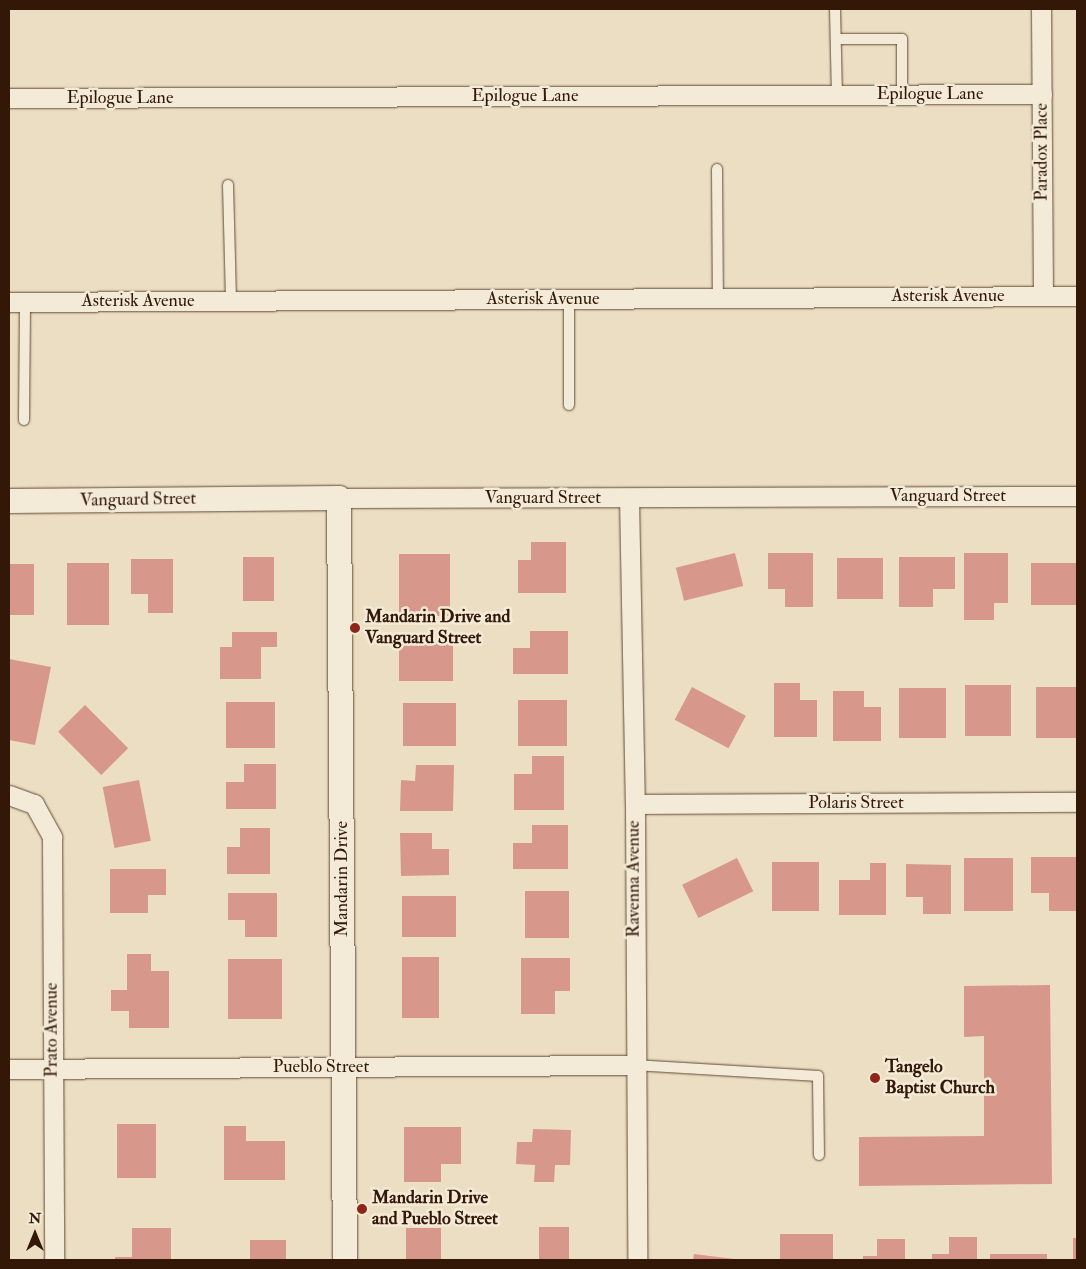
<!DOCTYPE html>
<style>
body{margin:0}
#map{position:relative;width:1086px;height:1269px;overflow:hidden;background:#ecdec2;font-family:"IM FELL Double Pica",serif}
div>[style]{position:absolute}
.building>*{inset:0;background:#d7978a;transform-origin:0 0}
.roads{filter:drop-shadow(0 0 1px #614a36) drop-shadow(0 0 1px #614a36)}
.service>*{height:10px;margin:-5px;padding:0 5px;transform-origin:5px;border-radius:5px;background:#f3ead7}
.minor>*{height:19px;margin:-9.5px;padding:0 9.5px;transform-origin:9.5px;border-radius:9.5px;background:#f3ead7}
.tertiary>*{height:24px;margin:-12px;padding:0 12px;transform-origin:12px;border-radius:12px;background:#f3ead7}
.dots>*{width:14px;height:14px;translate:-50% -50%;box-sizing:border-box;border:2px solid #f3ead7;border-radius:50%}
span{translate:-50% -50%;white-space:nowrap;text-align:center;line-height:1.15;-webkit-text-stroke:5px #f3ead7;paint-order:stroke}
.street-label{font-size:18px;color:#331807}
.poi-label{font-size:18px;color:#331807;font-weight:700}
.left{translate:0 -50%;text-align:left}
.frame{position:absolute;inset:0;border:10px solid #331807;pointer-events:none}
.north{position:absolute;left:10px;top:1209px;width:50px;height:50px;-webkit-text-stroke:4px #f3ead7;paint-order:stroke;rotate:0deg;font-size:14px;font-weight:700;line-height:20px;text-align:center;color:#331807}
.north::after{content:'';display:block;margin:auto;width:18px;height:22px;background:#331807;clip-path:polygon(50% 0,100% 100%,50% 72%,0 100%)}
</style>
<div id="map">
<div class="building">
<div style="clip-path:polygon(531px 542px,566px 542px,566px 593px,518px 593px,518px 560px,531px 560px)"></div>
<div style="left:735px;top:553px;width:34px;height:61px;rotate:76deg"></div>
<div style="clip-path:polygon(768px 553px,813px 553px,813px 607px,785px 607px,785px 589px,768px 589px)"></div>
<div style="clip-path:polygon(964px 553px,1008px 553px,1008px 603px,994px 603px,994px 620px,964px 620px)"></div>
<div style="left:399px;top:554px;width:51px;height:62px"></div>
<div style="left:243px;top:557px;width:31px;height:44px"></div>
<div style="clip-path:polygon(899px 557px,955px 557px,955px 589px,933px 589px,933px 607px,899px 607px)"></div>
<div style="left:837px;top:558px;width:46px;height:41px"></div>
<div style="clip-path:polygon(131px 559px,173px 559px,173px 613px,148px 613px,148px 594px,131px 594px)"></div>
<div style="left:67px;top:563px;width:42px;height:62px"></div>
<div style="left:1031px;top:563px;width:46px;height:42px"></div>
<div style="left:9px;top:564px;width:25px;height:51px"></div>
<div style="clip-path:polygon(530px 631px,568px 631px,568px 674px,513px 674px,513px 648px,530px 648px)"></div>
<div style="clip-path:polygon(232px 632px,277px 632px,277px 647px,261px 647px,261px 679px,220px 679px,220px 647px,232px 647px)"></div>
<div style="left:399px;top:642px;width:54px;height:39px"></div>
<div style="clip-path:polygon(9px 659px,51px 667px,35px 745px,9px 740px)"></div>
<div style="clip-path:polygon(774px 683px,800px 683px,800px 700px,817px 700px,817px 737px,774px 737px)"></div>
<div style="left:965px;top:685px;width:46px;height:51px"></div>
<div style="left:692px;top:687px;width:61px;height:37px;rotate:28deg"></div>
<div style="left:1036px;top:687px;width:41px;height:51px"></div>
<div style="left:899px;top:688px;width:47px;height:50px"></div>
<div style="clip-path:polygon(833px 691px,864px 691px,864px 707px,881px 707px,881px 741px,833px 741px)"></div>
<div style="left:518px;top:700px;width:49px;height:46px"></div>
<div style="left:226px;top:702px;width:49px;height:46px"></div>
<div style="left:403px;top:703px;width:53px;height:43px"></div>
<div style="left:85px;top:705px;width:61px;height:38px;rotate:45deg"></div>
<div style="clip-path:polygon(532px 756px,564px 756px,564px 810px,514px 810px,514px 774px,532px 774px)"></div>
<div style="clip-path:polygon(244px 764px,276px 764px,276px 809px,226px 809px,226px 782px,244px 782px)"></div>
<div style="clip-path:polygon(416px 765px,454px 765px,453px 811px,400px 811px,401px 780px,415px 781px)"></div>
<div style="left:139px;top:780px;width:62px;height:37px;rotate:79deg"></div>
<div style="clip-path:polygon(532px 825px,568px 825px,568px 869px,513px 869px,513px 843px,532px 843px)"></div>
<div style="clip-path:polygon(240px 828px,270px 828px,270px 874px,227px 874px,227px 847px,240px 847px)"></div>
<div style="clip-path:polygon(400px 833px,432px 833px,432px 849px,449px 849px,449px 875px,401px 876px)"></div>
<div style="clip-path:polygon(1031px 857px,1076px 857px,1076px 911px,1049px 911px,1049px 893px,1031px 893px)"></div>
<div style="left:737px;top:858px;width:37px;height:61px;rotate:64deg"></div>
<div style="left:964px;top:858px;width:49px;height:53px"></div>
<div style="left:772px;top:862px;width:47px;height:49px"></div>
<div style="clip-path:polygon(870px 863px,886px 863px,886px 915px,839px 915px,839px 880px,870px 880px)"></div>
<div style="clip-path:polygon(906px 864px,951px 865px,951px 914px,923px 914px,923px 897px,906px 897px)"></div>
<div style="clip-path:polygon(110px 869px,166px 869px,166px 895px,148px 895px,148px 913px,110px 913px)"></div>
<div style="left:525px;top:891px;width:44px;height:47px"></div>
<div style="clip-path:polygon(228px 893px,277px 893px,277px 937px,245px 937px,245px 920px,228px 920px)"></div>
<div style="left:402px;top:896px;width:54px;height:41px"></div>
<div style="clip-path:polygon(127px 954px,151px 954px,151px 971px,169px 971px,169px 1028px,129px 1028px,129px 1011px,111px 1011px,111px 990px,127px 990px)"></div>
<div style="left:402px;top:957px;width:37px;height:61px"></div>
<div style="clip-path:polygon(521px 958px,570px 958px,570px 991px,555px 991px,555px 1014px,521px 1014px)"></div>
<div style="left:228px;top:959px;width:54px;height:60px"></div>
<div style="clip-path:polygon(1050px 985px,1052px 1184px,859px 1186px,859px 1137px,984px 1136px,984px 1036px,964px 1037px,964px 986px)"></div>
<div style="left:117px;top:1124px;width:39px;height:54px"></div>
<div style="clip-path:polygon(224px 1126px,246px 1126px,246px 1141px,285px 1141px,285px 1180px,224px 1180px)"></div>
<div style="clip-path:polygon(404px 1127px,461px 1127px,461px 1164px,441px 1164px,441px 1182px,404px 1182px)"></div>
<div style="clip-path:polygon(533px 1129px,571px 1130px,570px 1165px,555px 1165px,554px 1182px,534px 1182px,535px 1165px,516px 1164px,517px 1142px,532px 1142px)"></div>
<div style="left:539px;top:1227px;width:30px;height:33px"></div>
<div style="clip-path:polygon(132px 1228px,171px 1228px,171px 1260px,115px 1260px,115px 1257px,132px 1257px)"></div>
<div style="left:406px;top:1228px;width:35px;height:32px"></div>
<div style="left:780px;top:1234px;width:53px;height:26px"></div>
<div style="clip-path:polygon(949px 1237px,977px 1237px,977px 1260px,932px 1260px,932px 1254px,949px 1254px)"></div>
<div style="left:1073px;top:1238px;width:4px;height:22px"></div>
<div style="clip-path:polygon(877px 1239px,905px 1239px,905px 1260px,863px 1260px,863px 1256px,877px 1256px)"></div>
<div style="left:250px;top:1240px;width:36px;height:20px"></div>
<div style="clip-path:polygon(694px 1254px,734px 1259px,734px 1260px,693px 1260px)"></div>
<div style="left:990px;top:1254px;width:57px;height:6px"></div>
</div>
<div class="roads">
<div class="service">
<div style="left:835px;top:9px;width:86px;rotate:88.7deg"></div>
<div style="left:836px;top:39px;width:66px"></div>
<div style="left:902px;top:39px;width:55px;rotate:90deg"></div>
<div style="left:717px;top:169px;width:129px;rotate:89.6deg"></div>
<div style="left:228px;top:185px;width:116px;rotate:88.5deg"></div>
<div style="left:569px;top:405px;width:106px;rotate:-90deg"></div>
<div style="left:24px;top:420px;width:119px;rotate:-89.5deg"></div>
<div style="left:634px;top:1065px;width:184px;rotate:3.4deg"></div>
<div style="left:818px;top:1076px;width:79px;rotate:89.3deg"></div>
</div>
<div class="minor">
<div style="left:1041px;top:9px;width:287px;rotate:89.6deg"></div>
<div style="left:9px;top:98px;width:1033px;rotate:-0.22deg"></div>
<div style="left:9px;top:302px;width:1068px;rotate:-0.32deg"></div>
<div style="left:339px;top:498px;width:738px;rotate:-0.16deg"></div>
<div style="left:629px;top:498px;width:306px;rotate:88.9deg"></div>
<div style="left:635px;top:804px;width:456px;rotate:89.7deg"></div>
<div style="left:9px;top:795px;width:27px;rotate:20deg"></div>
<div style="left:34px;top:804px;width:38px;rotate:61deg"></div>
<div style="left:52px;top:837px;width:423px;rotate:89.7deg"></div>
<div style="left:635px;top:804px;width:442px;rotate:-0.3deg"></div>
<div style="left:9px;top:1069px;width:625px;rotate:-0.37deg"></div>
</div>
<div class="tertiary">
<div style="left:9px;top:501px;width:330px;rotate:-0.5deg"></div>
<div style="left:339px;top:498px;width:762px;rotate:89.55deg"></div>
</div>
</div>
<div class="dots">
<div style="left:355px;top:628px;background:#8f2418"></div>
<div style="left:875px;top:1078px;background:#8f2418"></div>
<div style="left:362px;top:1209px;background:#8f2418"></div>
</div>
<div class="street-label">
<span style="left:930px;top:94px">Epilogue Lane</span>
<span style="left:525px;top:96px">Epilogue Lane</span>
<span style="left:120px;top:98px">Epilogue Lane</span>
<span style="left:1042px;top:152px;rotate:-90deg">Paradox Place</span>
<span style="left:948px;top:296px">Asterisk Avenue</span>
<span style="left:543px;top:299px">Asterisk Avenue</span>
<span style="left:138px;top:301px">Asterisk Avenue</span>
<span style="left:948px;top:496px">Vanguard Street</span>
<span style="left:543px;top:498px">Vanguard Street</span>
<span style="left:138px;top:500px;rotate:-1deg">Vanguard Street</span>
<span style="left:856px;top:803px">Polaris Street</span>
<span style="left:342px;top:879px;rotate:-90deg">Mandarin Drive</span>
<span style="left:634px;top:879px;rotate:-90deg">Ravenna Avenue</span>
<span style="left:52px;top:1030px;rotate:-90deg">Prato Avenue</span>
<span style="left:321px;top:1067px">Pueblo Street</span>
</div>
<div class="poi-label">
<span class="left" style="left:365px;top:628px">Mandarin Drive and<br>Vanguard Street</span>
<span class="left" style="left:885px;top:1078px">Tangelo<br>Baptist Church</span>
<span class="left" style="left:372px;top:1209px">Mandarin Drive<br>and Pueblo Street</span>
</div>
<div class="frame"></div>
<div class="north">N</div>
</div>
